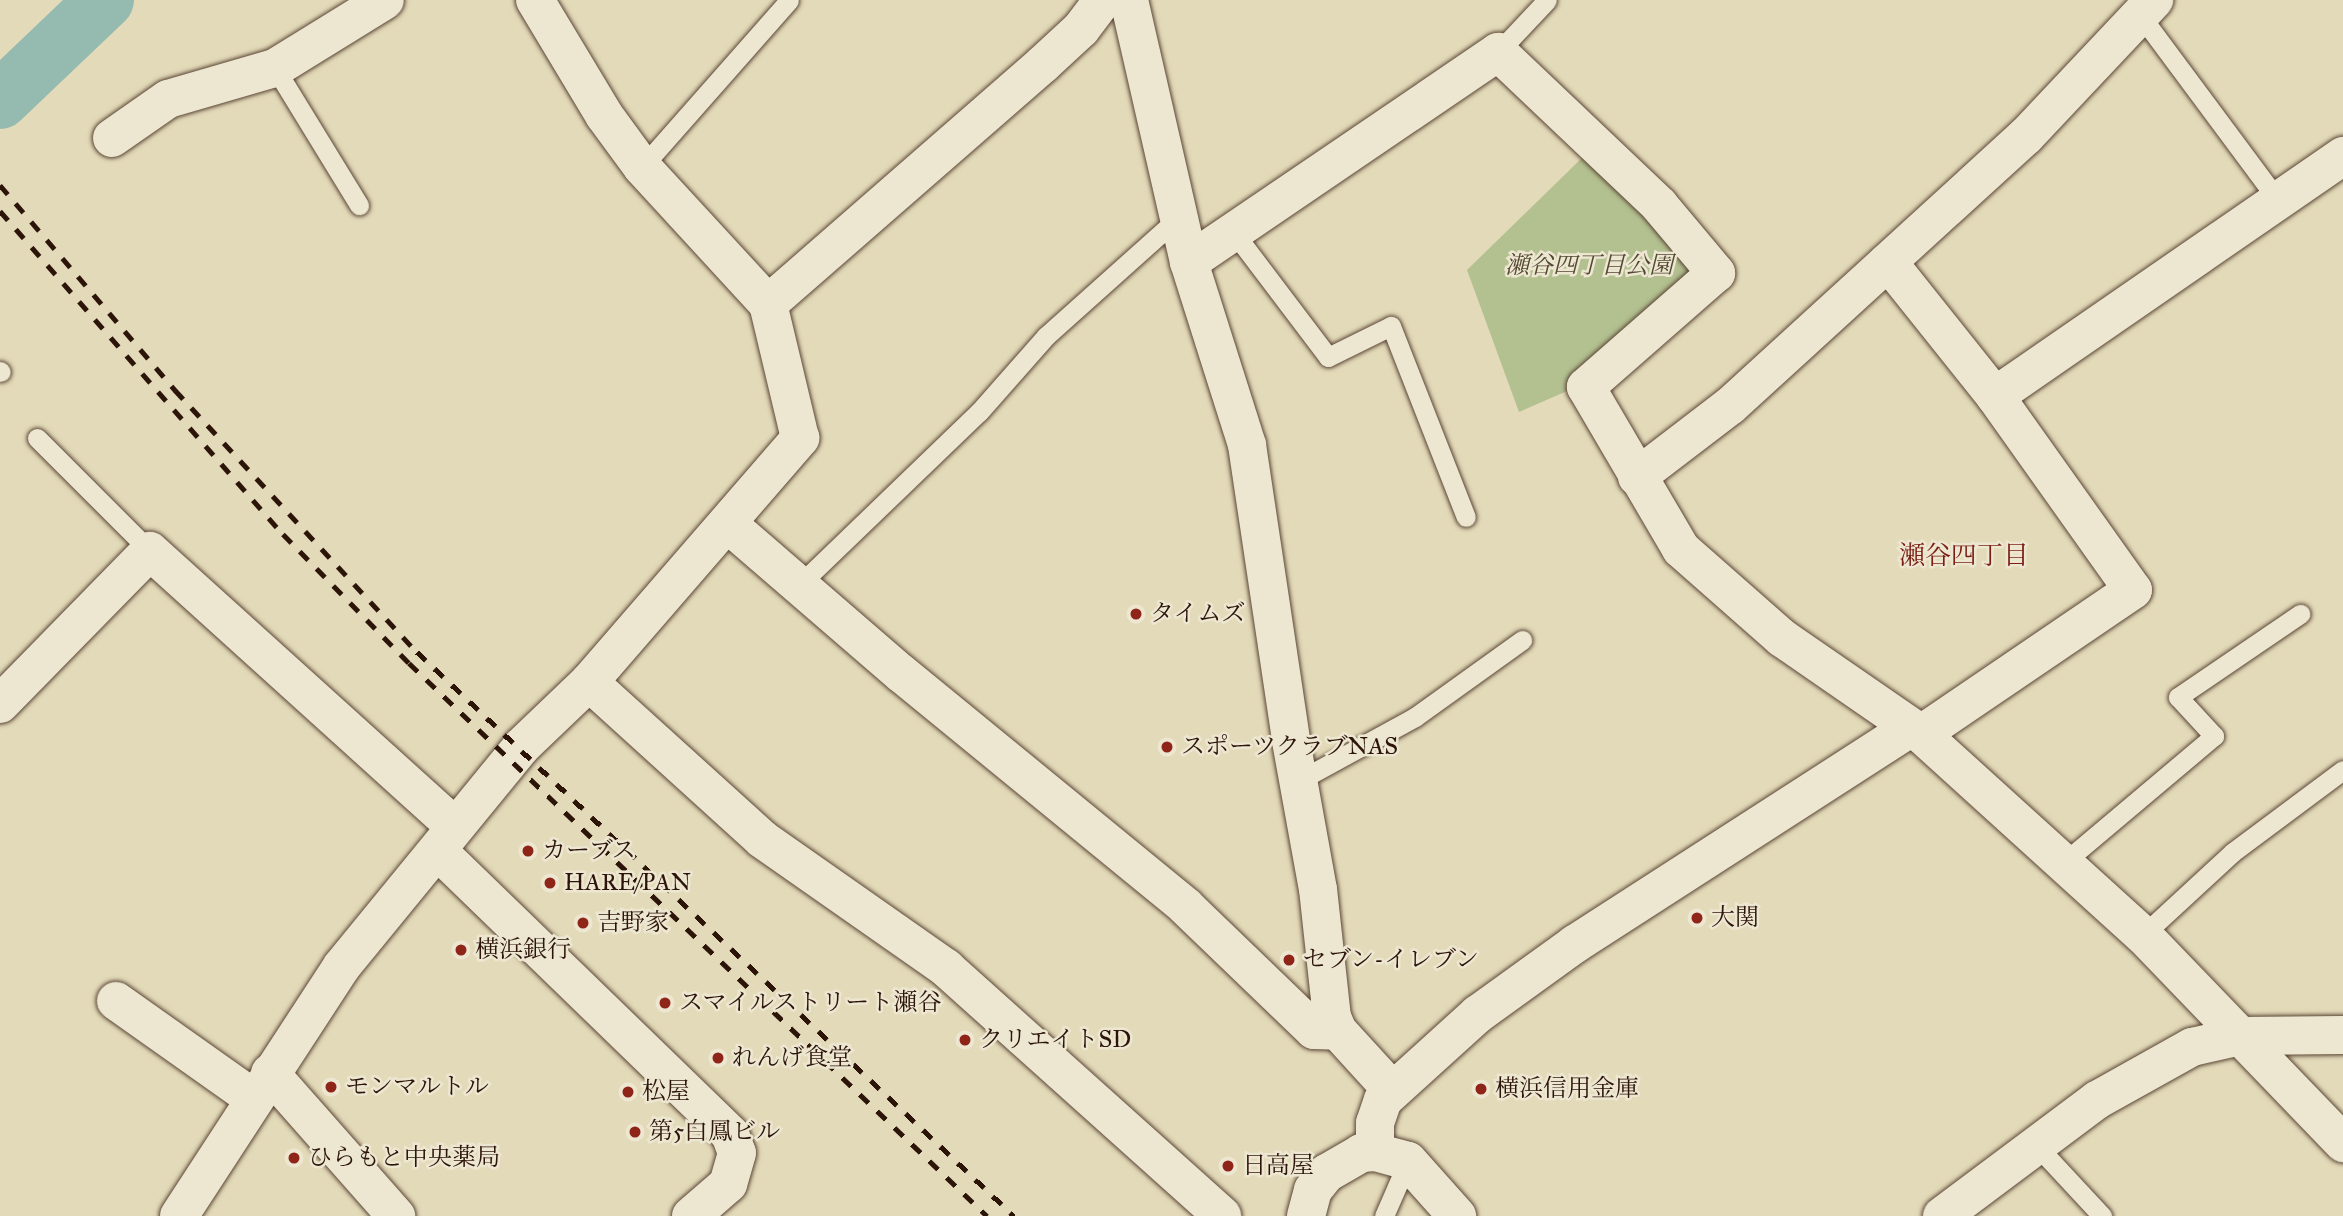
<!DOCTYPE html>
<meta charset="utf-8">
<style>
body{margin:0}
#map{position:relative;width:2343px;height:1216px;overflow:hidden;background:#e3dab9;font-family:"IM FELL Great Primer","Noto Serif JP",serif}
div>[style]{position:absolute}
.green>*{inset:0;background:#b3c090}
.river>*{height:58px;margin:-29px;padding:0 29px;transform-origin:29px;border-radius:29px;background:#95bbb0}
.roads{filter:drop-shadow(0 0 2px #5a4635) drop-shadow(0 0 2px #5a4635)}
.service>*{height:19px;margin:-9.5px;padding:0 9.5px;transform-origin:9.5px;border-radius:9.5px;background:#ede7d2}
.minor>*{height:38px;margin:-19px;padding:0 19px;transform-origin:19px;border-radius:19px;background:#ede7d2}
.rail>*{height:5px;margin-top:-2.5px;transform-origin:0;background:repeating-linear-gradient(90deg,#2c1409 0 12px,transparent 0 24px)}
.dots>*{width:19px;height:19px;translate:-50% -50%;box-sizing:border-box;border:4px solid #ede7d2;border-radius:50%}
span{translate:-50% -50%;white-space:nowrap;text-align:center;line-height:1.15;-webkit-text-stroke:5px #ede7d2;paint-order:stroke}
.park-label{font-size:24px;color:#544832;font-style:italic}
.poi-label{font-size:24px;color:#2c1409}
.left{translate:0 -50%;text-align:left}
.neighbourhood-label{font-size:26px;color:#7a1f14}
</style>
<div id="map">
<div class="green">
<div style="clip-path:polygon(1586px 154px,1704px 274px,1574px 388px,1519px 412px,1467px 270px)"></div>
</div>
<div class="river">
<div style="left:0;top:100px;width:145px;rotate:-43.6deg"></div>
</div>
<div class="roads">
<div class="service">
<div style="left:2138px;top:12px;width:238px;rotate:53.4deg"></div>
<div style="left:1498px;top:52px;width:71px;rotate:-46.7deg"></div>
<div style="left:275px;top:68px;width:161px;rotate:58.5deg"></div>
<div style="left:642px;top:167px;width:222px;rotate:-48.6deg"></div>
<div style="left:1235px;top:234px;width:154px;rotate:52.9deg"></div>
<div style="left:1328px;top:357px;width:70px;rotate:-26.2deg"></div>
<div style="left:1391px;top:326px;width:205px;rotate:68.6deg"></div>
<div style="left:0;top:371px;width:1px;rotate:45deg"></div>
<div style="left:37px;top:438px;width:160px;rotate:45deg"></div>
<div style="left:799px;top:585px;width:250px;rotate:-43.9deg"></div>
<div style="left:979px;top:412px;width:101px;rotate:-48.6deg"></div>
<div style="left:1046px;top:336px;width:178px;rotate:-41.8deg"></div>
<div style="left:1298px;top:781px;width:133px;rotate:-28.7deg"></div>
<div style="left:1415px;top:717px;width:132px;rotate:-35.7deg"></div>
<div style="left:2062px;top:864px;width:199px;rotate:-40.1deg"></div>
<div style="left:2214px;top:736px;width:53px;rotate:-132.7deg"></div>
<div style="left:2178px;top:697px;width:148px;rotate:-34.2deg"></div>
<div style="left:2143px;top:935px;width:122px;rotate:-42.7deg"></div>
<div style="left:2233px;top:852px;width:137px;rotate:-36.7deg"></div>
<div style="left:2037px;top:1146px;width:96px;rotate:47.1deg"></div>
<div style="left:1384px;top:1216px;width:60px;rotate:-66.4deg"></div>
</div>
<div class="minor">
<div style="left:535px;top:0;width:134px;rotate:59deg"></div>
<div style="left:604px;top:115px;width:64px;rotate:53.8deg"></div>
<div style="left:642px;top:167px;width:186px;rotate:47.4deg"></div>
<div style="left:1129px;top:0;width:269px;rotate:77.1deg"></div>
<div style="left:1189px;top:262px;width:192px;rotate:72.4deg"></div>
<div style="left:1247px;top:445px;width:299px;rotate:81.5deg"></div>
<div style="left:1291px;top:741px;width:150px;rotate:79.7deg"></div>
<div style="left:1318px;top:889px;width:129px;rotate:83.8deg"></div>
<div style="left:1332px;top:1017px;width:15px;rotate:67deg"></div>
<div style="left:1338px;top:1031px;width:79px;rotate:47.6deg"></div>
<div style="left:112px;top:138px;width:68px;rotate:-34.9deg"></div>
<div style="left:168px;top:99px;width:111px;rotate:-16.2deg"></div>
<div style="left:275px;top:68px;width:129px;rotate:-31.7deg"></div>
<div style="left:1189px;top:262px;width:374px;rotate:-34.2deg"></div>
<div style="left:1498px;top:52px;width:222px;rotate:43.5deg"></div>
<div style="left:1659px;top:205px;width:89px;rotate:50deg"></div>
<div style="left:1716px;top:273px;width:173px;rotate:138.8deg"></div>
<div style="left:1586px;top:387px;width:188px;rotate:59.6deg"></div>
<div style="left:1681px;top:549px;width:135px;rotate:41.4deg"></div>
<div style="left:1782px;top:638px;width:169px;rotate:34.6deg"></div>
<div style="left:1921px;top:734px;width:299px;rotate:42.2deg"></div>
<div style="left:2143px;top:935px;width:289px;rotate:46.1deg"></div>
<div style="left:1888px;top:262px;width:171px;rotate:51.4deg"></div>
<div style="left:1995px;top:396px;width:238px;rotate:54.6deg"></div>
<div style="left:2133px;top:590px;width:256px;rotate:145.8deg"></div>
<div style="left:1995px;top:396px;width:423px;rotate:-34.6deg"></div>
<div style="left:1637px;top:477px;width:117px;rotate:-37.4deg"></div>
<div style="left:1730px;top:406px;width:401px;rotate:-42.4deg"></div>
<div style="left:2026px;top:136px;width:187px;rotate:-46.7deg"></div>
<div style="left:728px;top:524px;width:230px;rotate:40.8deg"></div>
<div style="left:902px;top:674px;width:366px;rotate:39.3deg"></div>
<div style="left:1185px;top:906px;width:179px;rotate:43.9deg"></div>
<div style="left:1314px;top:1030px;width:24px;rotate:2deg"></div>
<div style="left:589px;top:682px;width:323px;rotate:-49.1deg"></div>
<div style="left:800px;top:438px;width:138px;rotate:-103.4deg"></div>
<div style="left:768px;top:304px;width:364px;rotate:-41.1deg"></div>
<div style="left:1042px;top:65px;width:53px;rotate:-42.7deg"></div>
<div style="left:1081px;top:29px;width:36px;rotate:-53deg"></div>
<div style="left:0;top:704px;width:214px;rotate:-45.6deg"></div>
<div style="left:150px;top:551px;width:411px;rotate:42.1deg"></div>
<div style="left:438px;top:851px;width:407px;rotate:44.1deg"></div>
<div style="left:730px;top:1134px;width:20px;rotate:70deg"></div>
<div style="left:737px;top:1153px;width:32px;rotate:106deg"></div>
<div style="left:728px;top:1184px;width:49px;rotate:139.1deg"></div>
<div style="left:116px;top:1001px;width:168px;rotate:35.3deg"></div>
<div style="left:270px;top:1073px;width:191px;rotate:48.6deg"></div>
<div style="left:1375px;top:1152px;width:29px;rotate:-90deg"></div>
<div style="left:1375px;top:1123px;width:24px;rotate:-71deg"></div>
<div style="left:1383px;top:1100px;width:128px;rotate:-42.2deg"></div>
<div style="left:1478px;top:1014px;width:120px;rotate:-35.8deg"></div>
<div style="left:1575px;top:944px;width:399px;rotate:-32.8deg"></div>
<div style="left:179px;top:1216px;width:298px;rotate:-56.9deg"></div>
<div style="left:342px;top:966px;width:283px;rotate:-50.7deg"></div>
<div style="left:521px;top:747px;width:94px;rotate:-43.7deg"></div>
<div style="left:589px;top:682px;width:234px;rotate:42.2deg"></div>
<div style="left:762px;top:839px;width:225px;rotate:35deg"></div>
<div style="left:946px;top:968px;width:371px;rotate:41.9deg"></div>
<div style="left:1306px;top:1216px;width:27px;rotate:-75deg"></div>
<div style="left:1313px;top:1190px;width:22px;rotate:-51deg"></div>
<div style="left:1327px;top:1173px;width:39px;rotate:-30deg"></div>
<div style="left:1361px;top:1153px;width:14px;rotate:-4deg"></div>
<div style="left:1375px;top:1152px;width:34px;rotate:15deg"></div>
<div style="left:1408px;top:1161px;width:74px;rotate:48.3deg"></div>
<div style="left:1942px;top:1216px;width:194px;rotate:-36.8deg"></div>
<div style="left:2097px;top:1100px;width:109px;rotate:-29.2deg"></div>
<div style="left:2192px;top:1047px;width:50px;rotate:-12.7deg"></div>
<div style="left:2241px;top:1036px;width:102px;rotate:-0.6deg"></div>
</div>
</div>
<div class="rail">
<div style="left:0;top:185px;width:270px;rotate:49.5deg"></div>
<div style="left:175px;top:390px;width:357px;rotate:47.3deg"></div>
<div style="left:417px;top:652px;width:821px;rotate:43.37deg"></div>
<div style="left:0;top:211px;width:429px;rotate:48.8deg"></div>
<div style="left:283px;top:534px;width:180px;rotate:45.7deg"></div>
<div style="left:409px;top:663px;width:800px;rotate:43.73deg"></div>
</div>
<div class="dots">
<div style="left:1136px;top:614px;background:#8f2418"></div>
<div style="left:1167px;top:747px;background:#8f2418"></div>
<div style="left:528px;top:851px;background:#8f2418"></div>
<div style="left:550px;top:883px;background:#8f2418"></div>
<div style="left:1697px;top:918px;background:#8f2418"></div>
<div style="left:583px;top:923px;background:#8f2418"></div>
<div style="left:461px;top:950px;background:#8f2418"></div>
<div style="left:1289px;top:960px;background:#8f2418"></div>
<div style="left:665px;top:1003px;background:#8f2418"></div>
<div style="left:965px;top:1040px;background:#8f2418"></div>
<div style="left:718px;top:1058px;background:#8f2418"></div>
<div style="left:331px;top:1087px;background:#8f2418"></div>
<div style="left:1481px;top:1089px;background:#8f2418"></div>
<div style="left:628px;top:1092px;background:#8f2418"></div>
<div style="left:635px;top:1132px;background:#8f2418"></div>
<div style="left:294px;top:1158px;background:#8f2418"></div>
<div style="left:1228px;top:1166px;background:#8f2418"></div>
</div>
<div class="park-label">
<span style="left:1589px;top:266px">瀬谷四丁目公園</span>
</div>
<div class="poi-label">
<span class="left" style="left:1150px;top:614px">タイムズ</span>
<span class="left" style="left:1181px;top:747px">スポーツクラブNAS</span>
<span class="left" style="left:542px;top:851px">カーブス</span>
<span class="left" style="left:564px;top:883px">HARE/PAN</span>
<span class="left" style="left:1711px;top:918px">大関</span>
<span class="left" style="left:597px;top:923px">吉野家</span>
<span class="left" style="left:475px;top:950px">横浜銀行</span>
<span class="left" style="left:1303px;top:960px">セブン-イレブン</span>
<span class="left" style="left:679px;top:1003px">スマイルストリート瀬谷</span>
<span class="left" style="left:979px;top:1040px">クリエイトSD</span>
<span class="left" style="left:732px;top:1058px">れんげ食堂</span>
<span class="left" style="left:345px;top:1087px">モンマルトル</span>
<span class="left" style="left:1495px;top:1089px">横浜信用金庫</span>
<span class="left" style="left:642px;top:1092px">松屋</span>
<span class="left" style="left:649px;top:1132px">第5白鳳ビル</span>
<span class="left" style="left:308px;top:1158px">ひらもと中央薬局</span>
<span class="left" style="left:1242px;top:1166px">日高屋</span>
</div>
<div class="neighbourhood-label">
<span style="left:1964px;top:556px">瀬谷四丁目</span>
</div>
</div>
